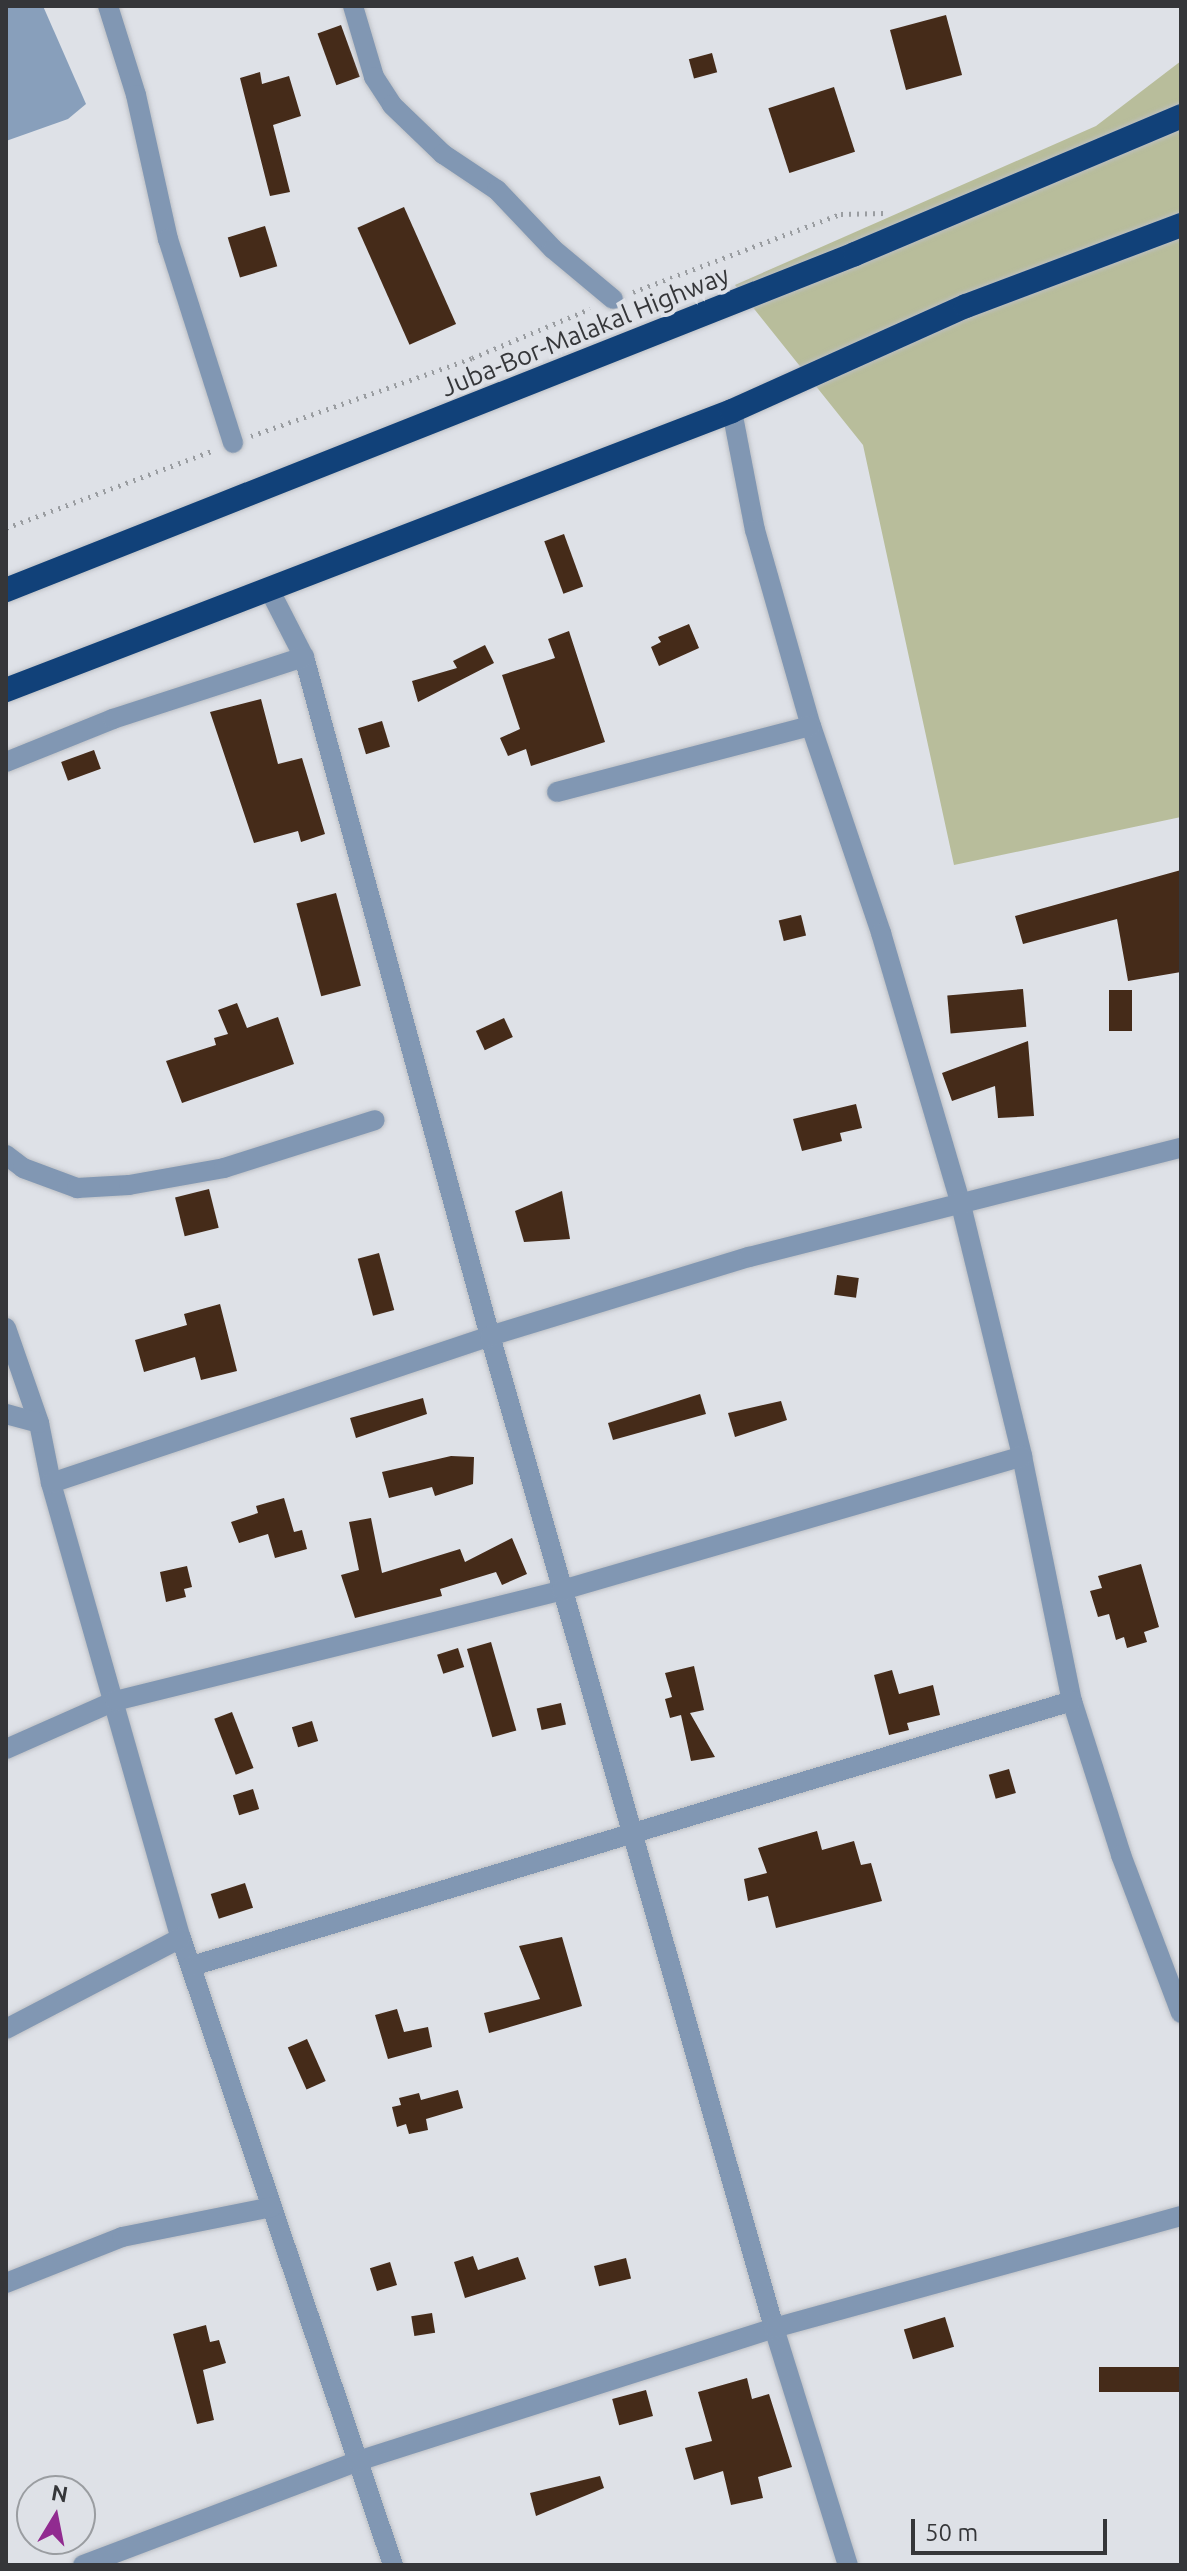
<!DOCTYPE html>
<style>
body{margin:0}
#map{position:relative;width:1187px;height:2571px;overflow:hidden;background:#dee1e7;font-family:Ubuntu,sans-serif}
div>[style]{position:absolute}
.green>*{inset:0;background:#b8bd9b}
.water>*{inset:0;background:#889fbb}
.building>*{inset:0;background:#452b19;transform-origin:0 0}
.path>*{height:5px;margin-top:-2.5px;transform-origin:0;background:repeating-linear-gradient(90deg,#9a9da1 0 2px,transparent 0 8px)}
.roads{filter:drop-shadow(0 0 2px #bcbfc4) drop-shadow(0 0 2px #bcbfc4)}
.minor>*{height:20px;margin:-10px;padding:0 10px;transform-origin:10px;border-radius:10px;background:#8197b3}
.highway>*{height:24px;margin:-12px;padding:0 12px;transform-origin:12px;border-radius:12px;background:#114179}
span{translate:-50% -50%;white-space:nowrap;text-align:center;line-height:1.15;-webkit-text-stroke:8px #dee1e7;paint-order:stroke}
.street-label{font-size:26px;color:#353639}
.frame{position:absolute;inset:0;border:8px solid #353639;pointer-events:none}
.north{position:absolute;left:16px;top:2475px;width:80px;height:80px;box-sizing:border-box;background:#dee1e7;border:2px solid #9a9da1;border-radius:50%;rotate:10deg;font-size:22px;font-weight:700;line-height:32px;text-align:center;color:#353639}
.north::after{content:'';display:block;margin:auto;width:28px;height:36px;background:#912b90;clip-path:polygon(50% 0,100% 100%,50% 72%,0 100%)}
.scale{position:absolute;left:911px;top:2519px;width:196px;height:36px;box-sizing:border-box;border:4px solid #353639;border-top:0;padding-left:10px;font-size:24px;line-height:28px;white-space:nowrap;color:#353639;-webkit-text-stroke:6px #dee1e7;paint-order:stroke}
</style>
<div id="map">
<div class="green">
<div style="clip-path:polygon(1181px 61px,1181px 817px,954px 865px,863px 445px,735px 285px,1096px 126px)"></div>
</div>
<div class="water">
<div style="clip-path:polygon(6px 6px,43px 6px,86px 104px,68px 119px,6px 141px)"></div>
</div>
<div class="building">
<div style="left:946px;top:15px;width:62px;height:58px;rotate:75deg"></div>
<div style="left:341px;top:25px;width:55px;height:25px;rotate:70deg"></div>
<div style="left:712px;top:53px;width:20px;height:24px;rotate:75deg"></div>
<div style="clip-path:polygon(260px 72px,262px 84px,289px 76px,301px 116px,273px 125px,290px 192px,270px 196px,240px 78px)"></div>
<div style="left:834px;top:87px;width:68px;height:69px;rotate:72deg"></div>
<div style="left:404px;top:207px;width:128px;height:51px;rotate:66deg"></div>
<div style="left:265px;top:226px;width:42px;height:39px;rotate:73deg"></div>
<div style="left:564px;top:534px;width:56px;height:21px;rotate:70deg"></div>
<div style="clip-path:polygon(689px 624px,699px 648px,659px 666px,651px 647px,661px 642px,658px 637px)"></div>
<div style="clip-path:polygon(569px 631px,605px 742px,531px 766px,526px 749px,508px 756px,500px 738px,520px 729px,502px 675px,555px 658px,548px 639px)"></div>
<div style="clip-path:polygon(485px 645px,494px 663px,418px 702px,412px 681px,457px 668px,453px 661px)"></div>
<div style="clip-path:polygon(261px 699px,278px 764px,302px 758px,325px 834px,301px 842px,298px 831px,254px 843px,210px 712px)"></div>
<div style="left:382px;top:721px;width:27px;height:25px;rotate:73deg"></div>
<div style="left:94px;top:750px;width:20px;height:35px;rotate:70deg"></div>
<div style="clip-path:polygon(1181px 870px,1181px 972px,1128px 981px,1117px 919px,1023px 944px,1015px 916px)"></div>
<div style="left:336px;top:893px;width:96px;height:41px;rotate:75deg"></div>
<div style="left:801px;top:915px;width:21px;height:23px;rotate:76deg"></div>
<div style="left:1023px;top:989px;width:38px;height:76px;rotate:85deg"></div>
<div style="left:1109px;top:990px;width:23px;height:41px"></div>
<div style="clip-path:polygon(237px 1003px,247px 1028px,278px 1017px,294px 1064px,182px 1103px,166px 1061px,216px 1045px,214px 1038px,228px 1034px,218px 1010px)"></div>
<div style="left:504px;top:1018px;width:21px;height:31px;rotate:65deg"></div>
<div style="clip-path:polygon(1028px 1041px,1034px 1116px,998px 1118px,995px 1086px,952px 1101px,942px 1073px)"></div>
<div style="clip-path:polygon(856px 1104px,862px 1128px,840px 1133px,842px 1141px,802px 1151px,793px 1119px)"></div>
<div style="left:209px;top:1189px;width:40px;height:35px;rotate:76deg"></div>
<div style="clip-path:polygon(562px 1191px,570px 1239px,524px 1242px,515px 1211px)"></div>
<div style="left:379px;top:1253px;width:59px;height:22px;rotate:75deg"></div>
<div style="left:837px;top:1275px;width:22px;height:20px;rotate:8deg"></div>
<div style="clip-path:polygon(220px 1304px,237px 1371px,201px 1380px,195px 1357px,144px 1372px,135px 1340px,187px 1325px,184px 1314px)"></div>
<div style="clip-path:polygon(700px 1394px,706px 1414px,613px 1440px,608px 1423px)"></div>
<div style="clip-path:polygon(423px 1398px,427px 1414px,356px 1438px,350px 1418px)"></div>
<div style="clip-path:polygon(781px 1401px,787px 1420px,735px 1437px,728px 1413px)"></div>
<div style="clip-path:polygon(451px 1456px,474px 1457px,473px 1484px,435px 1496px,432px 1487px,389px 1498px,382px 1472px)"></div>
<div style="clip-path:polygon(284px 1498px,294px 1532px,302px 1530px,307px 1549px,275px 1558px,268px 1534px,239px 1543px,231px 1522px,258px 1513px,256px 1506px)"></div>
<div style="clip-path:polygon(371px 1518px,382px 1573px,460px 1549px,465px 1562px,512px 1538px,527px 1574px,502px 1585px,496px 1572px,440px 1589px,442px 1596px,355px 1618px,341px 1575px,359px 1570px,349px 1522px)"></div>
<div style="clip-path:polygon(1141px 1564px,1159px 1627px,1144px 1632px,1147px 1642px,1127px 1648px,1124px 1637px,1116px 1640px,1109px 1614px,1098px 1617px,1090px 1591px,1102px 1588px,1098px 1576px)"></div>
<div style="clip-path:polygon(187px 1566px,192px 1587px,184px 1589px,186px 1597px,166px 1602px,160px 1572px)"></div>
<div style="left:491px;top:1642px;width:92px;height:25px;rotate:74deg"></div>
<div style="left:458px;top:1648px;width:20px;height:22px;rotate:72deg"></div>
<div style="clip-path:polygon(694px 1666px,704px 1710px,690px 1713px,715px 1757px,691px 1761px,681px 1715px,670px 1718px,665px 1699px,672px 1697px,665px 1673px)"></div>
<div style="clip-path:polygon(892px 1670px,899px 1694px,933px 1685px,940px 1715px,907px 1723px,909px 1730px,889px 1735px,874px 1675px)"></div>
<div style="left:561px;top:1703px;width:22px;height:25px;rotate:77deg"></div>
<div style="left:232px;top:1712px;width:60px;height:19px;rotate:69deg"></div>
<div style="left:312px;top:1721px;width:21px;height:21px;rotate:73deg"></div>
<div style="left:1009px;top:1769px;width:25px;height:21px;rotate:74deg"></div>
<div style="left:253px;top:1789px;width:21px;height:21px;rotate:73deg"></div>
<div style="clip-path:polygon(817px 1831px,822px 1850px,854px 1841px,861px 1865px,871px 1863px,882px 1901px,776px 1928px,768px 1896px,748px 1901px,744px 1879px,767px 1873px,758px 1848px)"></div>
<div style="left:245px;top:1883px;width:26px;height:36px;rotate:72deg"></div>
<div style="clip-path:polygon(562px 1937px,582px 2006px,489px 2033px,484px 2013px,540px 1999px,519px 1946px)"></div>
<div style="clip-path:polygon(397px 2009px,404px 2032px,428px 2027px,432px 2047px,388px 2059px,375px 2015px)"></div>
<div style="left:307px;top:2039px;width:46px;height:21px;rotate:66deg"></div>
<div style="clip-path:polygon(458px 2090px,463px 2108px,426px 2119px,428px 2130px,409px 2134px,406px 2124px,397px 2127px,392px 2107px,401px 2105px,399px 2098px,419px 2093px,421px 2100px)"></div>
<div style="clip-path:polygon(473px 2256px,478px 2270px,518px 2257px,526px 2279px,465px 2298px,454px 2262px)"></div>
<div style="left:626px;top:2258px;width:21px;height:33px;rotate:76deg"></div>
<div style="left:390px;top:2262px;width:24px;height:21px;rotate:73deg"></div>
<div style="left:432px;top:2313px;width:20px;height:21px;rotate:81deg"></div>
<div style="left:945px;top:2317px;width:31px;height:43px;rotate:73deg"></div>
<div style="clip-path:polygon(206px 2325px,210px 2342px,219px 2340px,226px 2363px,203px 2370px,214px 2420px,197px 2424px,173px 2334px)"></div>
<div style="left:1181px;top:2367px;width:25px;height:82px;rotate:90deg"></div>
<div style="clip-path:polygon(747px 2378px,752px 2399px,769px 2394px,792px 2467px,758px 2477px,763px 2498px,731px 2505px,723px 2471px,694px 2480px,685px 2448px,712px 2441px,698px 2392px)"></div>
<div style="left:646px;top:2390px;width:27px;height:35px;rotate:75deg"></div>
<div style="clip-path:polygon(600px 2476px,604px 2488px,536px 2516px,530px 2493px)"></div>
</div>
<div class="path">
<div style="left:633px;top:292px;width:222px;rotate:-20.6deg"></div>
<div style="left:841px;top:214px;width:43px;rotate:-1.3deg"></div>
<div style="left:251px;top:436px;width:234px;rotate:-19.4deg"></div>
<div style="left:472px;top:358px;width:128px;rotate:-22.6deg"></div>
<div style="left:6px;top:528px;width:220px;rotate:-20.5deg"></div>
</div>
<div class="roads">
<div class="minor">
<div style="left:108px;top:6px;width:93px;rotate:72.5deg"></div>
<div style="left:136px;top:95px;width:148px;rotate:77.5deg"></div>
<div style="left:168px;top:239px;width:214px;rotate:72.3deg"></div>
<div style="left:353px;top:6px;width:74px;rotate:73.5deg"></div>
<div style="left:374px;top:77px;width:33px;rotate:57deg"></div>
<div style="left:392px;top:105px;width:71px;rotate:43.9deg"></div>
<div style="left:443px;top:154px;width:65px;rotate:33.7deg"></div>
<div style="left:497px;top:190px;width:81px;rotate:46.5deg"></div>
<div style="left:553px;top:249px;width:78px;rotate:39.8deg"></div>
<div style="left:732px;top:411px;width:121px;rotate:79.1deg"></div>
<div style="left:755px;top:530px;width:204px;rotate:74.1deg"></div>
<div style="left:811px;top:726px;width:219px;rotate:71.3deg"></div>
<div style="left:881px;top:933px;width:284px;rotate:73.6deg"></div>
<div style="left:961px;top:1205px;width:258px;rotate:76.3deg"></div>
<div style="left:1022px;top:1456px;width:250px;rotate:78.5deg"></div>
<div style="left:1072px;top:1701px;width:162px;rotate:72.3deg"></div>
<div style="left:1121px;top:1855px;width:169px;rotate:69.2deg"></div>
<div style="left:269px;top:589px;width:76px;rotate:62.8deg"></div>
<div style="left:304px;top:657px;width:704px;rotate:74.68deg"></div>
<div style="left:490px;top:1336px;width:1032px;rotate:74.02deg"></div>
<div style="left:774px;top:2328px;width:248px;rotate:72.7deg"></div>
<div style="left:6px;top:762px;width:115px;rotate:-21.9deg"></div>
<div style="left:113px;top:719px;width:201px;rotate:-18deg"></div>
<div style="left:557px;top:792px;width:262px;rotate:-14.6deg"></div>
<div style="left:6px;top:1155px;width:21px;rotate:37deg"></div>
<div style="left:23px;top:1168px;width:58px;rotate:20.3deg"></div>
<div style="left:77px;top:1188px;width:52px;rotate:-3.3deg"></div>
<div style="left:129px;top:1185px;width:97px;rotate:-10.1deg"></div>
<div style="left:224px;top:1168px;width:158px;rotate:-17.6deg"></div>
<div style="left:6px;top:1328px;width:101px;rotate:70.8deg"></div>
<div style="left:39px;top:1423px;width:61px;rotate:78.7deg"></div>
<div style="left:51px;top:1483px;width:473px;rotate:74.1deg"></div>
<div style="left:181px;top:1938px;width:662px;rotate:71.32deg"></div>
<div style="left:6px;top:1414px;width:34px;rotate:15deg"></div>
<div style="left:51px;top:1483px;width:463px;rotate:-18.5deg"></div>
<div style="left:490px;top:1336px;width:271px;rotate:-17deg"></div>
<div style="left:749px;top:1257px;width:446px;rotate:-14.2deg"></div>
<div style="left:6px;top:1749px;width:119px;rotate:-23.8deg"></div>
<div style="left:115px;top:1701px;width:461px;rotate:-13.9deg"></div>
<div style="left:562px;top:1590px;width:479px;rotate:-16.2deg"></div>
<div style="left:192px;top:1966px;width:919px;rotate:-16.76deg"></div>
<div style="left:6px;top:2029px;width:197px;rotate:-27.5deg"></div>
<div style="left:6px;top:2283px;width:125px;rotate:-21.6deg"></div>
<div style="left:122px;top:2237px;width:153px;rotate:-11.3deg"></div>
<div style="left:83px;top:2565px;width:294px;rotate:-20.7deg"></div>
<div style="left:358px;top:2461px;width:437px;rotate:-17.7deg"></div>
<div style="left:774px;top:2328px;width:422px;rotate:-15.4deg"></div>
</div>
<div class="highway">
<div style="left:6px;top:590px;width:913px;rotate:-21.59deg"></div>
<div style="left:855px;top:254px;width:354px;rotate:-22.9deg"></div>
<div style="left:6px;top:690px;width:778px;rotate:-21.02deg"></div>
<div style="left:732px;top:411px;width:256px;rotate:-24.2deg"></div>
<div style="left:966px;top:306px;width:230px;rotate:-20.6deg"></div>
</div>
</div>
<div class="street-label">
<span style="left:585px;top:331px;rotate:-22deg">Juba-Bor-Malakal Highway</span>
</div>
<div class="frame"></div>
<div class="north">N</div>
<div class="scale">50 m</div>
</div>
